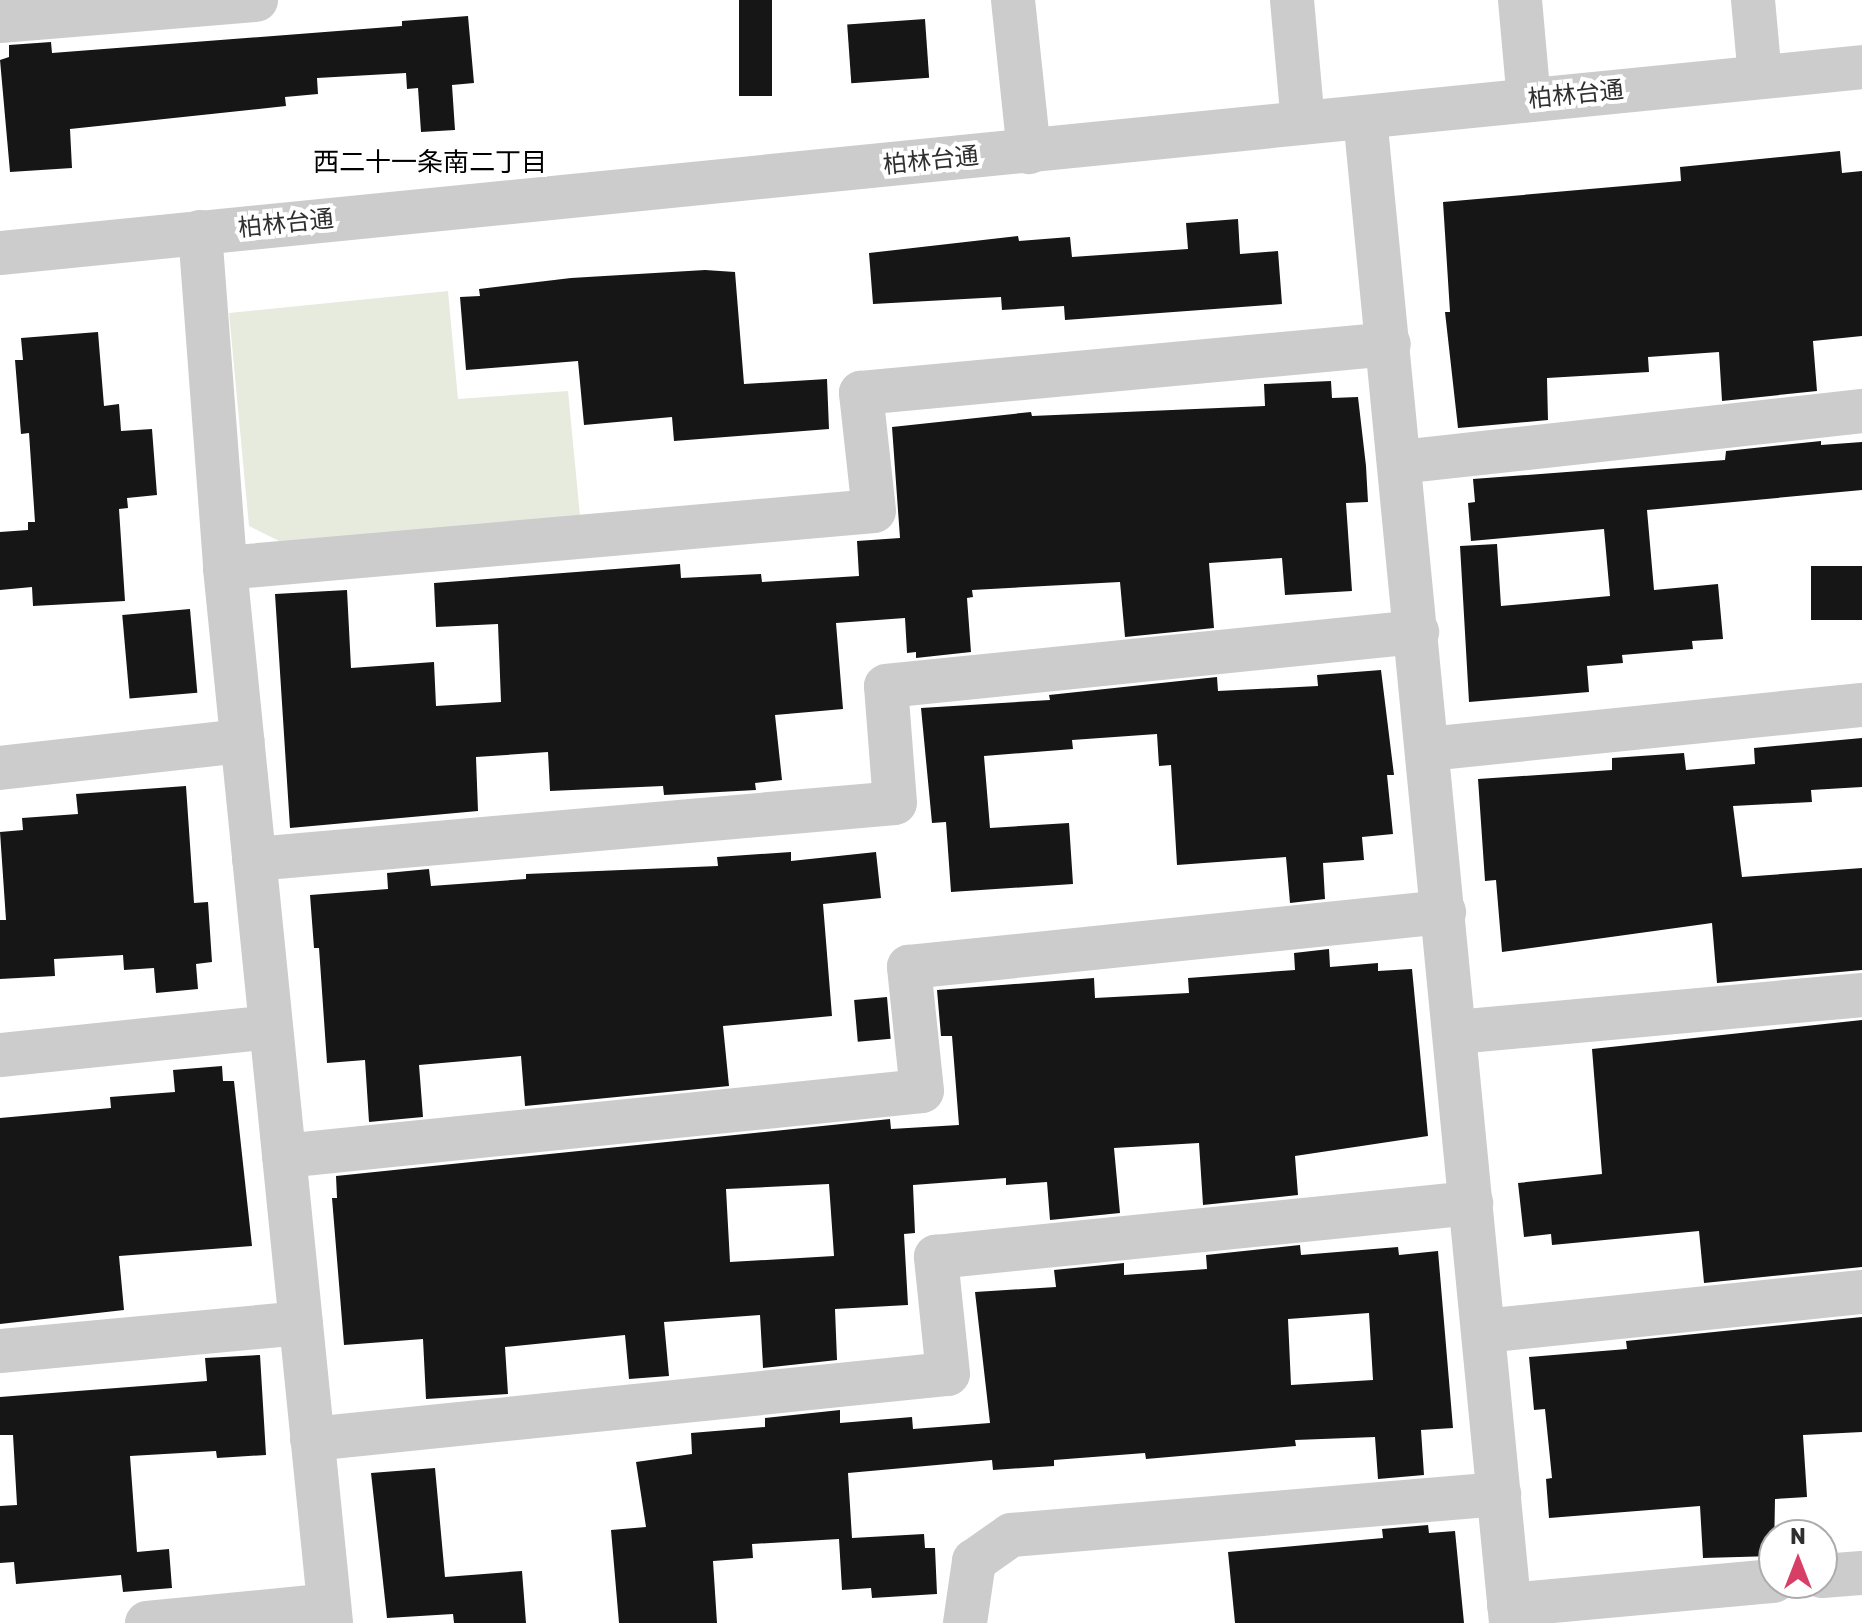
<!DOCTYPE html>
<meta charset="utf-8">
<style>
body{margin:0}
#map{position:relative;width:1862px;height:1623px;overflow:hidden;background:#fff;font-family:Rubik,"Noto Sans JP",sans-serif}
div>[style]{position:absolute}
.green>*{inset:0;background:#e7ebde}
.building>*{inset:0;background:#161616;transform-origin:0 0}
.minor>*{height:44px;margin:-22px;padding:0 22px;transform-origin:22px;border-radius:22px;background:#ccc}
span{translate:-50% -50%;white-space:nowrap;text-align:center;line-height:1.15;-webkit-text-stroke:8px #fff;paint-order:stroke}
.street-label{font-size:24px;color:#2f2f2f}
.neighbourhood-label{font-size:26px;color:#000}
.north{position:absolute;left:1758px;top:1519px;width:80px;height:80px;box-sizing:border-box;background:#fff;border:2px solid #acacac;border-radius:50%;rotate:0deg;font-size:22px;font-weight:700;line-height:32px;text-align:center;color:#2f2f2f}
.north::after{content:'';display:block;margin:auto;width:28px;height:36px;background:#d83f66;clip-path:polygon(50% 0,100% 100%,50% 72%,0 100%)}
</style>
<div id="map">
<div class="green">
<div style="clip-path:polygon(448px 291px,458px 399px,568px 391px,580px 516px,291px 547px,249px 526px,229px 313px)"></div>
</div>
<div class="building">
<div style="left:739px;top:0;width:33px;height:96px"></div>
<div style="clip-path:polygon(468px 16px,474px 83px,452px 85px,455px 130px,421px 132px,418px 88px,407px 89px,406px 73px,317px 78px,318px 94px,285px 97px,286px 106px,70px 129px,72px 168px,10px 172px,0 60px,9px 57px,9px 45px,51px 42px,52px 53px,402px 26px,402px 21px)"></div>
<div style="left:925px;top:19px;width:59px;height:78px;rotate:86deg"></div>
<div style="clip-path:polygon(1840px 151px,1842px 173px,1862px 171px,1862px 336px,1813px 341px,1817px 391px,1722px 401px,1719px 352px,1648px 357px,1649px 372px,1547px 378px,1548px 420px,1458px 428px,1445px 312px,1450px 312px,1443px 202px,1681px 181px,1680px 167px)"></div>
<div style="clip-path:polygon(1238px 219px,1240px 254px,1278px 251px,1282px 304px,1065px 320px,1064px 306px,1002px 310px,1001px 297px,873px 304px,869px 253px,1018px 236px,1019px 241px,1070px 237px,1072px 257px,1188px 249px,1186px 223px)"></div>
<div style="clip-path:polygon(705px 270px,735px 272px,744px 384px,827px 379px,829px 429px,674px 441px,672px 417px,584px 425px,578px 361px,466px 370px,460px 297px,480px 296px,479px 289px,571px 278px)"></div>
<div style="clip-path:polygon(98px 332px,104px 406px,119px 404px,121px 431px,152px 429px,157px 495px,127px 498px,128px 508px,119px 509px,125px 601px,33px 606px,32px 587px,0 590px,0 532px,28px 530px,28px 522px,35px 522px,29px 433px,21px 434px,15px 360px,23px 360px,21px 338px)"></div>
<div style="clip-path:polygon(1331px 381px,1332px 398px,1358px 397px,1366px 466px,1368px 502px,1346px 503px,1352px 591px,1285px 595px,1282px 558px,1209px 563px,1214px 628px,1125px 637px,1120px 582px,972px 590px,973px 597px,967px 598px,971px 652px,916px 658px,916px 652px,907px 653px,905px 618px,836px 623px,843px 709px,775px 715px,782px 780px,755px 783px,756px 790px,664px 795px,663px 786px,550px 791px,548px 752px,476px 757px,478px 811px,290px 828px,275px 594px,347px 590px,351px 668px,434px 662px,436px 706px,501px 702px,498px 624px,436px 627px,434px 583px,680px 564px,681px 578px,761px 574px,762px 582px,859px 576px,857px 541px,900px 538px,892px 427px,1031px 412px,1032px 416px,1265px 406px,1264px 384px)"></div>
<div style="clip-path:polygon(1821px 441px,1821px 445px,1862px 442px,1862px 490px,1647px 510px,1654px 590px,1718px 584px,1723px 639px,1692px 641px,1693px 649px,1622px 655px,1623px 663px,1587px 666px,1589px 692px,1469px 702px,1460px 546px,1497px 544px,1501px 606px,1610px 596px,1604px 529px,1471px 541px,1468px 503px,1475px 502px,1473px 479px,1725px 460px,1726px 451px)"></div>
<div style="left:1862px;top:566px;width:54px;height:51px;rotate:90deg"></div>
<div style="left:190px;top:609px;width:84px;height:68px;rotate:85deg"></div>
<div style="clip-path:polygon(1381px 670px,1394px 775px,1387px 775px,1393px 834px,1362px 837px,1364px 860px,1323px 863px,1325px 899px,1290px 903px,1286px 857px,1177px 865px,1171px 765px,1159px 766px,1157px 734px,1072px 740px,1073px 749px,984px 756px,990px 828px,1069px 823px,1073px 884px,951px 892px,946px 822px,932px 823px,921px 708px,1050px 700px,1049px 695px,1217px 677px,1218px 691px,1318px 686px,1317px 675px)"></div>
<div style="clip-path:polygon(1862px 738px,1862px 787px,1811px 790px,1812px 802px,1733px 806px,1742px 877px,1862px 868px,1862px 970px,1717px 983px,1712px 923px,1502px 952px,1496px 880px,1485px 881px,1478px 779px,1612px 770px,1612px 758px,1684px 753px,1686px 770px,1755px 764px,1754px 748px)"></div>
<div style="clip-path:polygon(186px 786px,194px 903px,208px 902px,212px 962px,196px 964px,198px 989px,156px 993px,154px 968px,124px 970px,123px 955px,54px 959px,55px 976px,0 979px,0 920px,6px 920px,0 832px,23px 830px,22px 818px,78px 814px,76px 794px)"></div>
<div style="clip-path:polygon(791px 852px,791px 861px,876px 852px,881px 898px,823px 904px,832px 1016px,723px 1026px,729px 1086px,525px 1106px,521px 1056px,419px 1065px,423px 1117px,369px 1122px,365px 1060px,327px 1063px,319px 948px,314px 948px,310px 895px,388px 889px,387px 873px,429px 869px,431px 886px,526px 879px,526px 874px,718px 866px,717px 857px)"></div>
<div style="clip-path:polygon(evenodd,1329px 949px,1330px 967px,1378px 963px,1378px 971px,1412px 969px,1428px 1136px,1295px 1156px,1298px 1195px,1203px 1205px,1199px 1143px,1114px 1148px,1120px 1213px,1050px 1220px,1047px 1182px,1006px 1185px,1006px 1178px,913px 1185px,915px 1233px,904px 1234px,908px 1305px,835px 1309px,837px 1360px,763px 1368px,760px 1315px,664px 1322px,669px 1376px,629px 1379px,625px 1335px,505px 1347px,508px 1394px,426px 1399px,423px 1339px,344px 1345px,332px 1198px,337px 1198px,336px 1176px,890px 1119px,891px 1129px,959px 1125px,952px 1036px,941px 1036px,937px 990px,1094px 978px,1095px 998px,1189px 993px,1188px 978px,1295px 970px,1294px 953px,1329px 949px,829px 1184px,834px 1256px,730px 1262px,726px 1189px,829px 1184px)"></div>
<div style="left:887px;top:997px;width:42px;height:33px;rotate:85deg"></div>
<div style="clip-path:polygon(1862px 1020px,1862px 1267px,1704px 1283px,1699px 1231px,1552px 1245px,1551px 1234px,1524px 1237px,1518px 1183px,1602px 1174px,1592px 1049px)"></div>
<div style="clip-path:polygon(222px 1066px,223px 1081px,234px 1081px,252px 1246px,119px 1256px,124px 1310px,0 1324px,0 1118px,111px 1108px,110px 1097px,175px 1092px,173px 1070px)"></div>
<div style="clip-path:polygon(evenodd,1300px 1245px,1301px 1255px,1398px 1247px,1399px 1255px,1438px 1251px,1453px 1428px,1421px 1430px,1424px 1475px,1378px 1479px,1375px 1437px,1295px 1440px,1296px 1446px,1146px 1459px,1145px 1453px,1054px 1460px,1054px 1466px,993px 1470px,992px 1460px,848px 1473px,852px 1538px,924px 1534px,925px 1548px,935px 1548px,937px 1594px,872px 1598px,871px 1588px,842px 1590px,839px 1539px,752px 1544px,753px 1558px,713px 1561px,717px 1623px,619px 1623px,611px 1530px,646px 1527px,636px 1462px,692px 1454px,691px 1433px,765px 1427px,765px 1418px,840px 1410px,840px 1423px,912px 1417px,913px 1429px,990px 1423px,975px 1292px,1056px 1287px,1054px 1270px,1124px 1263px,1124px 1275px,1207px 1269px,1206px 1255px,1300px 1245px,1369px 1313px,1373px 1380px,1291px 1385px,1288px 1319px,1369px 1313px)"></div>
<div style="clip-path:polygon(1862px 1317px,1862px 1432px,1803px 1435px,1807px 1497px,1775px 1499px,1774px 1556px,1703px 1558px,1700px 1506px,1549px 1518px,1546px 1479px,1552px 1478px,1545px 1409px,1534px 1410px,1529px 1357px,1627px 1349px,1626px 1341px)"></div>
<div style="clip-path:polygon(260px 1355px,266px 1455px,217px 1458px,216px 1451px,130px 1456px,137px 1552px,169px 1549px,172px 1588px,123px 1592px,121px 1575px,16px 1584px,14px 1562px,0 1563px,0 1506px,17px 1505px,13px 1435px,0 1435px,0 1397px,207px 1381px,205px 1358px)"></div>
<div style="clip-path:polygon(435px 1468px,445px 1577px,522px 1571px,526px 1623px,454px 1623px,453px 1614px,387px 1618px,371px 1473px)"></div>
<div style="clip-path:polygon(1428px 1525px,1429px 1533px,1455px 1531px,1464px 1623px,1235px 1623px,1228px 1552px,1383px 1538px,1382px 1529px)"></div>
</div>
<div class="minor">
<div style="left:1013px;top:0;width:153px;rotate:84deg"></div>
<div style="left:1292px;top:0;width:123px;rotate:84.9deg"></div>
<div style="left:1520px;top:0;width:100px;rotate:84.9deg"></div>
<div style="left:1753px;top:0;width:77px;rotate:84.8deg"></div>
<div style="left:0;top:21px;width:257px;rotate:-4.7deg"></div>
<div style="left:1365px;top:117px;width:1513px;rotate:84.46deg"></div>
<div style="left:200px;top:232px;width:337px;rotate:85.7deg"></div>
<div style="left:225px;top:568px;width:1060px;rotate:84.26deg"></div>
<div style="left:0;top:253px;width:1871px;rotate:-5.7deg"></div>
<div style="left:1400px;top:462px;width:465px;rotate:-6.3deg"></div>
<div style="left:225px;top:568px;width:651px;rotate:-5.02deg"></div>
<div style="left:874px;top:511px;width:119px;rotate:-96.3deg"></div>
<div style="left:861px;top:393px;width:530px;rotate:-5.3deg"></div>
<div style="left:1428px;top:749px;width:436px;rotate:-5.8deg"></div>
<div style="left:0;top:768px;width:244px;rotate:-6.4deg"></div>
<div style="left:254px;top:859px;width:643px;rotate:-4.99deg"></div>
<div style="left:895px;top:803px;width:117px;rotate:-94.4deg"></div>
<div style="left:886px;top:686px;width:534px;rotate:-5.81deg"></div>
<div style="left:1456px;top:1032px;width:408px;rotate:-5.2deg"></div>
<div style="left:0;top:1055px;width:272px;rotate:-5.9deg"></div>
<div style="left:284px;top:1156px;width:641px;rotate:-5.82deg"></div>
<div style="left:922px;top:1091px;width:125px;rotate:-96deg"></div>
<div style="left:909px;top:967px;width:538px;rotate:-5.87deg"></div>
<div style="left:1484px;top:1331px;width:380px;rotate:-5.9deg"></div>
<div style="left:0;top:1351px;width:302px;rotate:-5.3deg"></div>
<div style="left:312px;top:1439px;width:639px;rotate:-5.84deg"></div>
<div style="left:948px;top:1374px;width:118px;rotate:-95.9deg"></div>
<div style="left:936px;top:1257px;width:538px;rotate:-5.76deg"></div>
<div style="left:1822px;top:1576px;width:40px;rotate:-4.3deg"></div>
<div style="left:1509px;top:1605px;width:266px;rotate:-5.2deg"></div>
<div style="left:147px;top:1623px;width:183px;rotate:-5.6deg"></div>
<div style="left:965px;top:1623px;width:63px;rotate:-81.7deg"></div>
<div style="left:974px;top:1561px;width:45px;rotate:-35.1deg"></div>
<div style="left:1011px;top:1535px;width:490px;rotate:-4.8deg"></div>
</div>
<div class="street-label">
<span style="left:1576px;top:95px;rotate:-6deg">柏林台通</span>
<span style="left:931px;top:161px;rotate:-6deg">柏林台通</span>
<span style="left:286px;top:224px;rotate:-6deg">柏林台通</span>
</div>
<div class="neighbourhood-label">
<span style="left:430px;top:163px">西二十一条南二丁目</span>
</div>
<div class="north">N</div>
</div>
